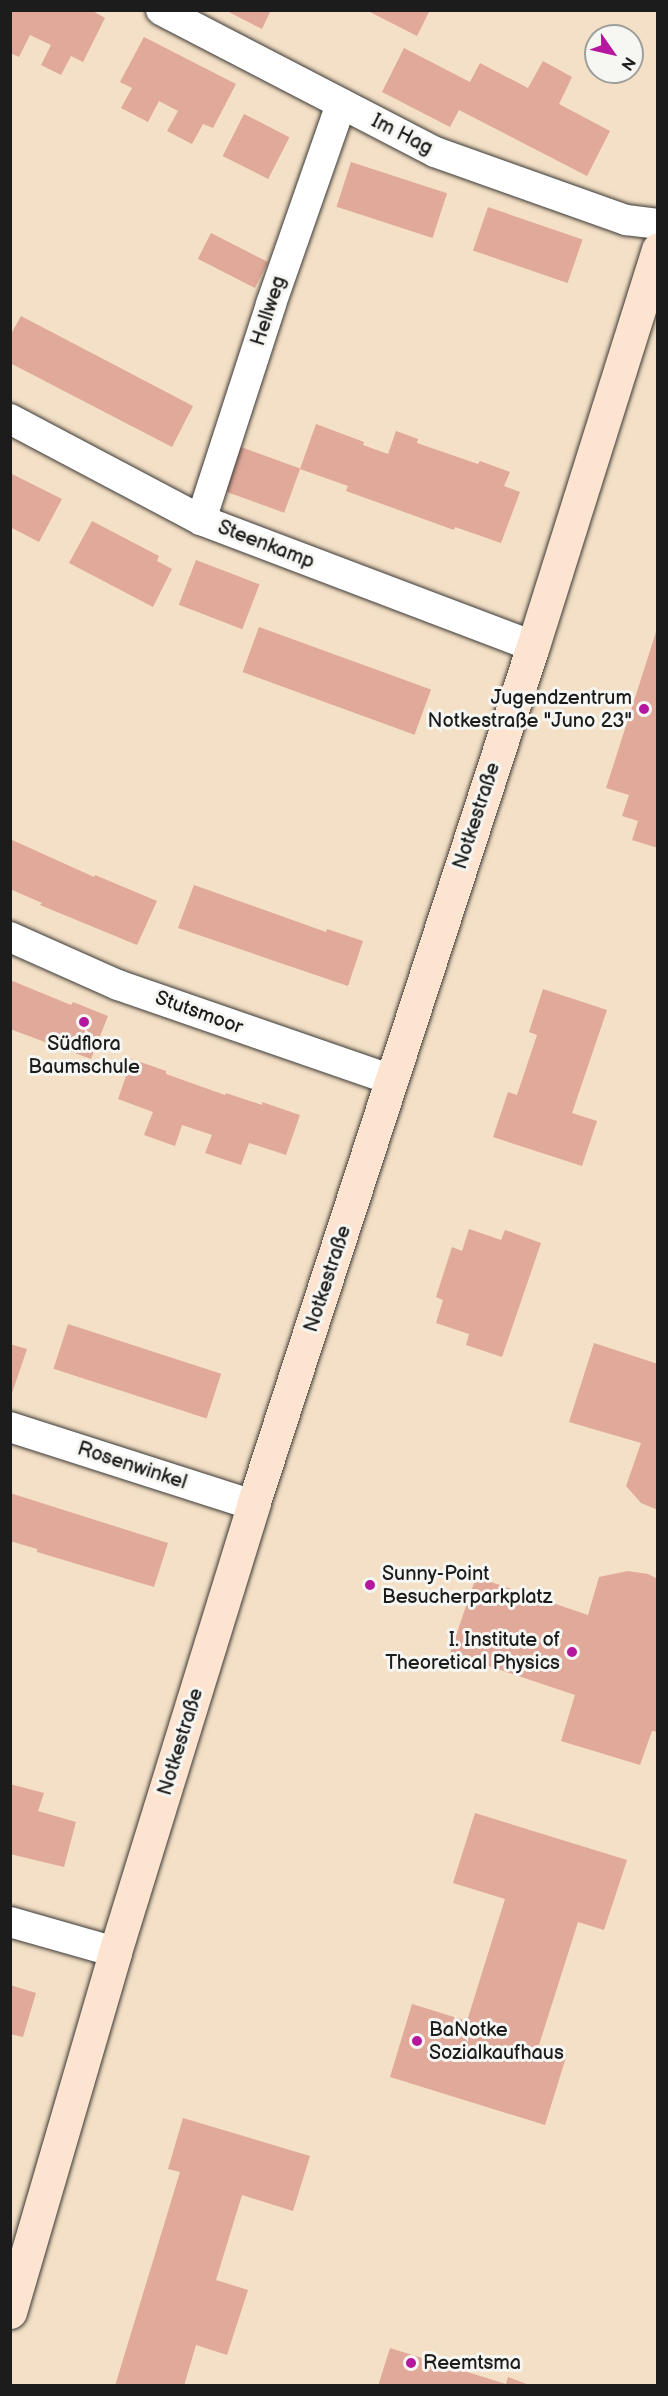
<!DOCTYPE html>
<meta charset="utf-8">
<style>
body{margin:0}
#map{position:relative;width:668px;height:2396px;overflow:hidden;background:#f4e0c6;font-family:"Balsamiq Sans",sans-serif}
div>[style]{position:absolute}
.building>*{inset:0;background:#e0a99a;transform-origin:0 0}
.roads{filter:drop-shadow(0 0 2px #3c3936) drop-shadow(0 0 2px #3c3936)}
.street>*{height:30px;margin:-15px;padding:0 15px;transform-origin:15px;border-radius:15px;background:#fff}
.secondary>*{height:33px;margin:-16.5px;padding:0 16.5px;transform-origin:16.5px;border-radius:16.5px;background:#fde4d1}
.dots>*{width:16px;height:16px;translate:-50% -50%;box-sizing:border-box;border:3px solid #f6f6f2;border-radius:50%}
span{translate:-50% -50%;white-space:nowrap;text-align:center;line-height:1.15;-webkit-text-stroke:6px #f6f6f2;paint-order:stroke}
.street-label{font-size:20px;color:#1c1c1c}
.poi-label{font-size:20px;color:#1c1c1c}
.right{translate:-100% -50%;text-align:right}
.left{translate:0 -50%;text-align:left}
.frame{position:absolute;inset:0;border:12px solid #1c1c1c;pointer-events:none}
.north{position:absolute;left:584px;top:24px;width:60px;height:60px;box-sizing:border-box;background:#f6f6f2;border:2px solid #9f9f9c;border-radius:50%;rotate:124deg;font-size:16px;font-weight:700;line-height:24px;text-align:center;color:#1c1c1c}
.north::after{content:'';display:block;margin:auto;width:21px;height:27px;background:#b5179e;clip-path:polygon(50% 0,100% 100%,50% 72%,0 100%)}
</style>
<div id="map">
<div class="building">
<div style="clip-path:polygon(10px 10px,91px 10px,105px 18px,83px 62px,71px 56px,61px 75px,41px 65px,51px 45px,30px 35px,19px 57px,10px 53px)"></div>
<div style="clip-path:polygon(225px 10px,271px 10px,262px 29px)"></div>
<div style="clip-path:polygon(366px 10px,430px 10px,417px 36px)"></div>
<div style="clip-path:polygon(144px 37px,236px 84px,213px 128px,203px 124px,192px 144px,167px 131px,178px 111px,159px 101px,148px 122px,121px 108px,132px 88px,120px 82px)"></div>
<div style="clip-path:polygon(404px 48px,470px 82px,480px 63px,528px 88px,543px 61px,572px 77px,559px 104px,610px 131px,587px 176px,459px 110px,450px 127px,382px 92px)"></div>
<div style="left:244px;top:114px;width:51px;height:47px;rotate:27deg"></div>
<div style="left:351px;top:162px;width:101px;height:47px;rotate:18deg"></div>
<div style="left:488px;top:207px;width:100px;height:46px;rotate:19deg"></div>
<div style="left:211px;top:233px;width:64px;height:29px;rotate:27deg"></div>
<div style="clip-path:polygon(21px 316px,193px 406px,172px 447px,10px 363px,10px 336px)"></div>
<div style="clip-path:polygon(316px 424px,364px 442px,363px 445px,388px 454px,396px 431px,418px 439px,417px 443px,478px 464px,480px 461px,510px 472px,504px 486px,520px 492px,501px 543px,455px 527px,454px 530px,371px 500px,346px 491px,348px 486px,300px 469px)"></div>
<div style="left:241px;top:447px;width:63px;height:47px;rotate:20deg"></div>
<div style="clip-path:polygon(10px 473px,62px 499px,39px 542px,10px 527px)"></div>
<div style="clip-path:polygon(92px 521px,159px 556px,157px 561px,172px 569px,153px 607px,69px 563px)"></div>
<div style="left:196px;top:560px;width:68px;height:48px;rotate:21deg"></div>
<div style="left:259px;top:627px;width:183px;height:48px;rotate:20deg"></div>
<div style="clip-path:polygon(657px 629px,658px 629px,658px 848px,632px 840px,638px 821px,622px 816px,629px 795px,606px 788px)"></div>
<div style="clip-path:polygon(10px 839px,94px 877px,95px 875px,157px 901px,137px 945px,40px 905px,42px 903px,10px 889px)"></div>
<div style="clip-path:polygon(194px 885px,326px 932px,327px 929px,363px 941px,348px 986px,178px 928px)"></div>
<div style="clip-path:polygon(10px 980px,71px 1005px,73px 1002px,108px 1016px,91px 1059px,10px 1029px)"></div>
<div style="clip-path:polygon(543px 989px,607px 1010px,572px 1113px,597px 1121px,582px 1166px,493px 1137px,508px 1092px,517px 1095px,537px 1035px,529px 1032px)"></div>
<div style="clip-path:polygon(132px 1059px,166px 1071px,166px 1074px,225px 1095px,226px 1093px,262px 1105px,262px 1102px,300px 1115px,286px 1155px,249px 1143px,241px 1165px,205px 1153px,212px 1135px,182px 1125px,175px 1146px,144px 1135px,153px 1112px,118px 1099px)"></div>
<div style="clip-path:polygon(469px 1229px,501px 1240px,505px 1230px,541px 1243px,502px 1357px,466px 1345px,469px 1334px,436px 1323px,443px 1300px,436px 1297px,452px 1247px,462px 1251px)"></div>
<div style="left:68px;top:1324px;width:161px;height:47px;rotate:18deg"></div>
<div style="clip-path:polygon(594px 1343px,658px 1364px,658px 1510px,641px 1503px,626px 1486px,641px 1443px,569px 1422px)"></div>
<div style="clip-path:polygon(10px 1344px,27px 1349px,12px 1393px,10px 1393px)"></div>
<div style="clip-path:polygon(10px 1493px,168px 1543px,154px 1587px,37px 1552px,37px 1549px,10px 1541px)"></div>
<div style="clip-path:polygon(628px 1571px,648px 1574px,658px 1579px,658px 1732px,652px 1731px,640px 1765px,561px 1741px,575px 1695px,450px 1653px,476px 1577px,588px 1615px,599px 1577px)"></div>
<div style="clip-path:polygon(10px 1784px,44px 1793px,38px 1811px,76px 1822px,64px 1867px,10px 1854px)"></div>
<div style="clip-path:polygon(475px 1813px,627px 1860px,604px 1930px,578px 1922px,539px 2045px,567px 2054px,545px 2125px,390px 2077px,412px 2004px,467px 2021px,505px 1899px,453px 1883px)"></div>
<div style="clip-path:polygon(10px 1985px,36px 1993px,23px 2037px,10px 2034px)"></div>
<div style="clip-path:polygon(183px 2118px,310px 2156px,293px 2211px,242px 2195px,216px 2280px,248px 2290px,227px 2355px,196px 2345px,184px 2386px,115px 2386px,180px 2172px,168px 2169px)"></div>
<div style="clip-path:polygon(390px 2348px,506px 2384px,508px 2377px,532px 2386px,378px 2386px)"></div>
</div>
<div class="roads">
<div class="street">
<div style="left:161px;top:10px;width:309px;rotate:27.4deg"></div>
<div style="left:435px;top:152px;width:203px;rotate:19.6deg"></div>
<div style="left:626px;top:220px;width:32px;rotate:7deg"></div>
<div style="left:10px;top:419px;width:216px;rotate:27.9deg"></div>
<div style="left:201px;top:520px;width:355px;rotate:20.8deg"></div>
<div style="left:201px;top:520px;width:227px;rotate:-72deg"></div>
<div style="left:271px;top:304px;width:212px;rotate:-70.7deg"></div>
<div style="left:10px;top:937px;width:118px;rotate:24deg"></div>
<div style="left:118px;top:985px;width:290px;rotate:19.1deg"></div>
<div style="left:10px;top:1427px;width:255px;rotate:17.8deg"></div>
<div style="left:10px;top:1922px;width:109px;rotate:15.9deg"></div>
</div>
<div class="secondary">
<div style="left:10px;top:2312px;width:375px;rotate:-73.7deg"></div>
<div style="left:115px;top:1952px;width:468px;rotate:-72.8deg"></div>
<div style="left:253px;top:1505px;width:903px;rotate:-71.95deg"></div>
<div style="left:533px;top:646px;width:416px;rotate:-72.5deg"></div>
</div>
</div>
<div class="dots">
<div style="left:644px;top:709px;background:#b5179e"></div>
<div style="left:84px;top:1022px;background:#b5179e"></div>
<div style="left:370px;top:1585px;background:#b5179e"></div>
<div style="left:572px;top:1652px;background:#b5179e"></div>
<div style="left:417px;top:2041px;background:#b5179e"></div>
<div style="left:411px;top:2363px;background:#b5179e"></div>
</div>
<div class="street-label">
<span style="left:402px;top:135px;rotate:27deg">Im Hag</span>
<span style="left:269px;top:311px;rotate:-72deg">Hellweg</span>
<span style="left:266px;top:545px;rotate:21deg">Steenkamp</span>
<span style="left:477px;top:816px;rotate:-72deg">Notkestraße</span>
<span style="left:199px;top:1013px;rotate:20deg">Stutsmoor</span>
<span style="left:328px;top:1279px;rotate:-72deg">Notkestraße</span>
<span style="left:132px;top:1466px;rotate:18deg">Rosenwinkel</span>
<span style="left:181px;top:1742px;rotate:-73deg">Notkestraße</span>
</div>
<div class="poi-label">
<span class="right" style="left:632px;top:710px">Jugendzentrum<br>Notkestraße "Juno 23"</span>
<span style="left:84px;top:1056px">Südflora<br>Baumschule</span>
<span class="left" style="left:382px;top:1586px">Sunny-Point<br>Besucherparkplatz</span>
<span class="right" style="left:560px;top:1652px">I. Institute of<br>Theoretical Physics</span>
<span class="left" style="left:429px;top:2042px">BaNotke<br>Sozialkaufhaus</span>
<span class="left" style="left:423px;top:2363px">Reemtsma</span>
</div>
<div class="frame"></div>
<div class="north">N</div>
</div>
